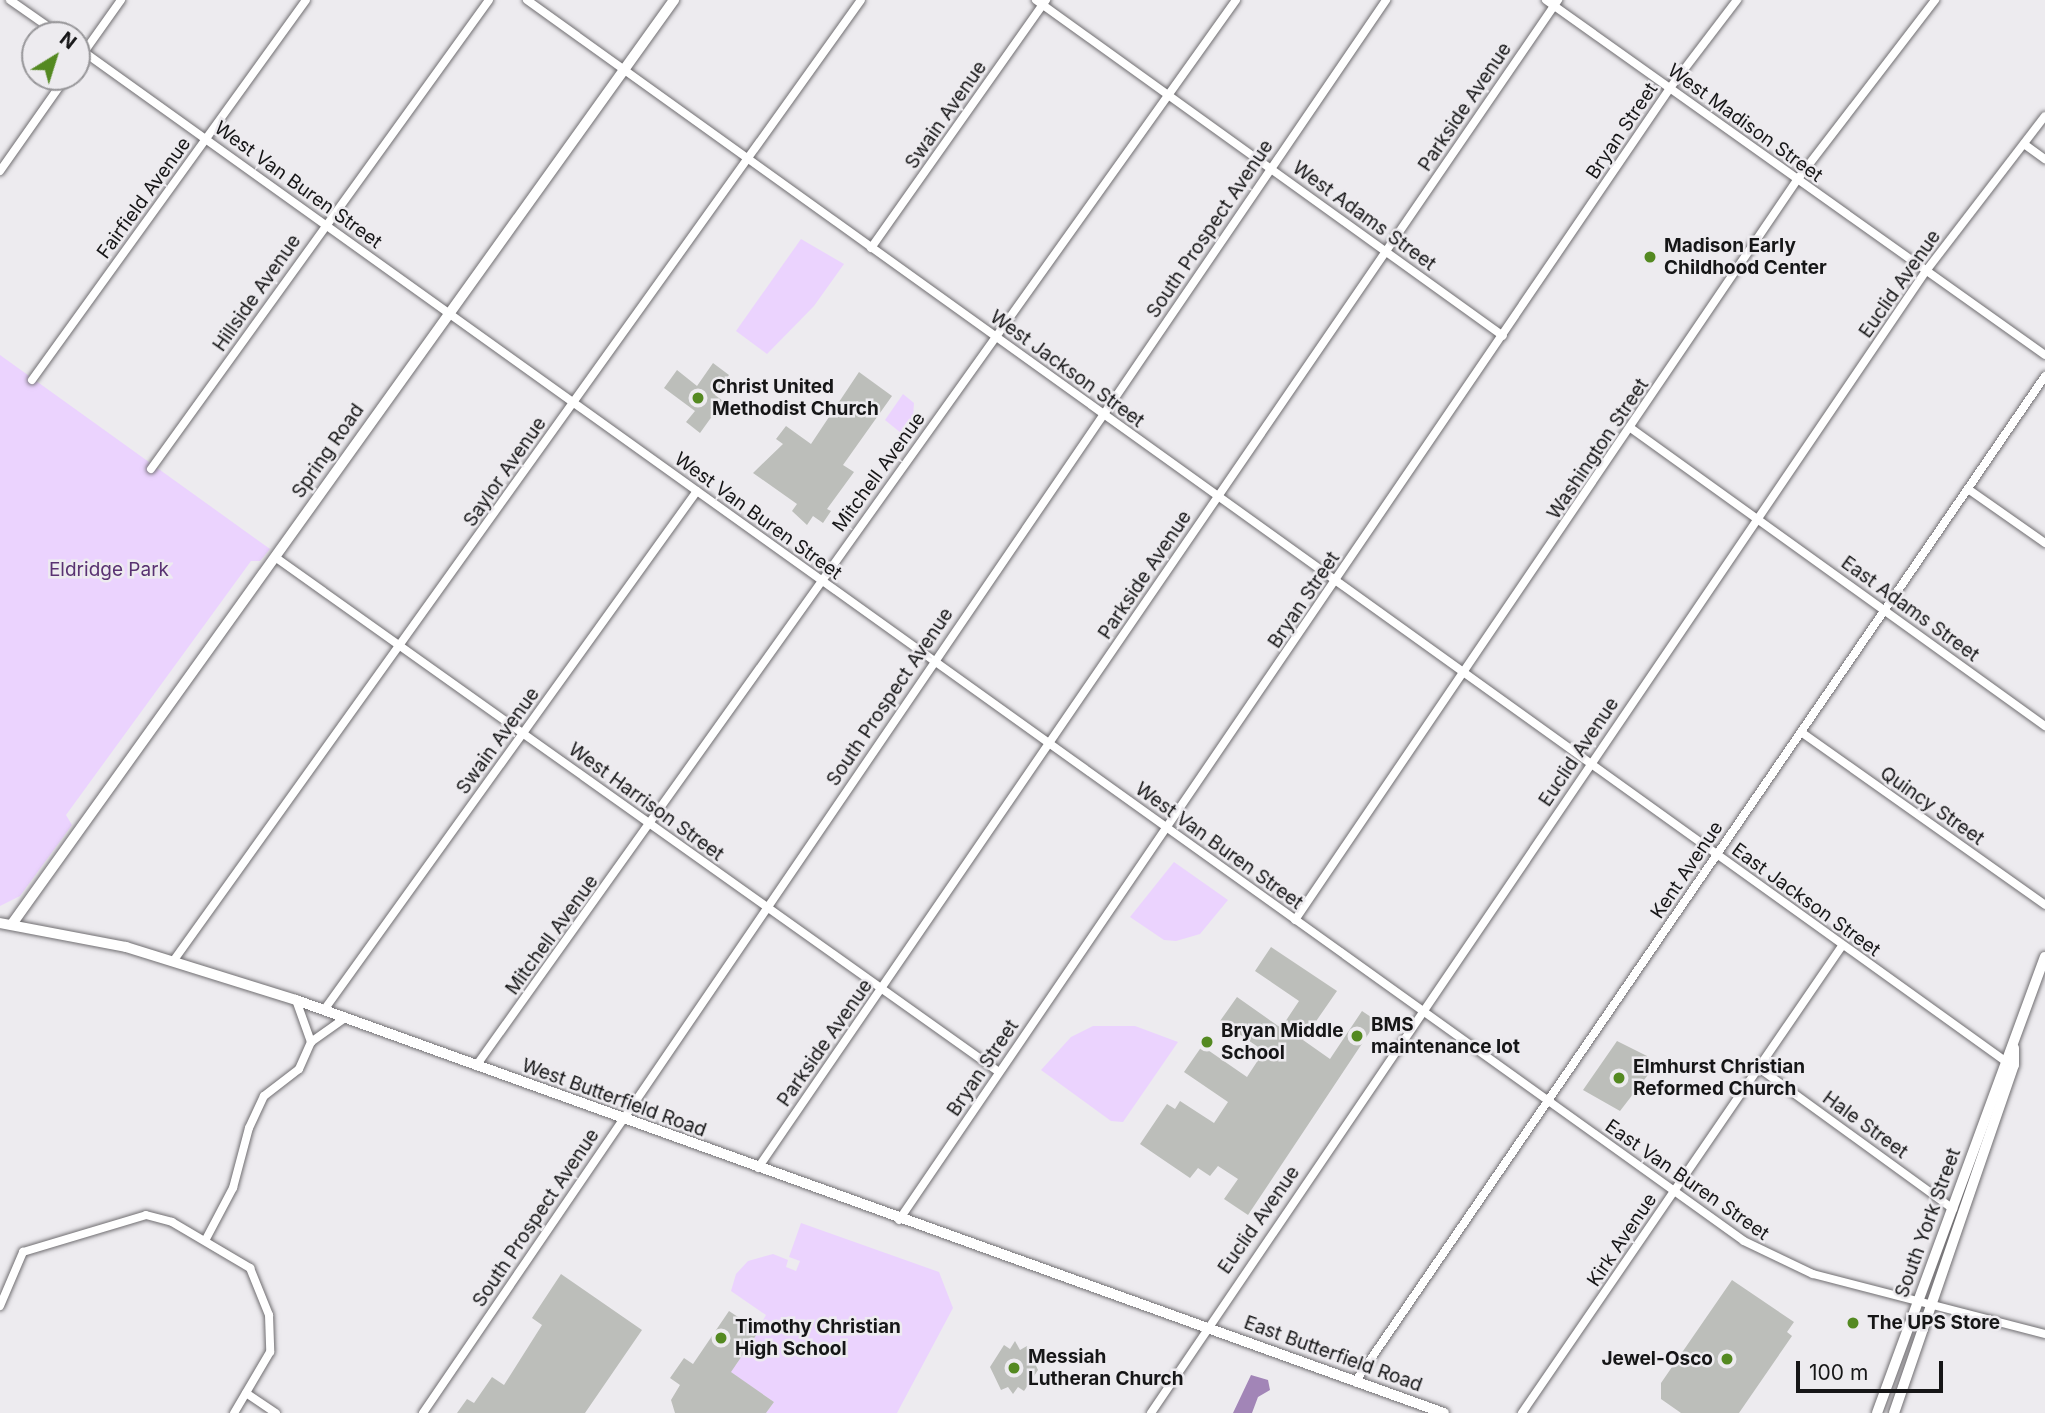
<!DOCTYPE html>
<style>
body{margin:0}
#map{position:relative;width:2045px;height:1413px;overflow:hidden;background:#edebef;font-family:Inter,sans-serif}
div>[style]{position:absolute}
.green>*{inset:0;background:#ebd3fe}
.water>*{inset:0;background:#a285b7}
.building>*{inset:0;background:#bcbeba}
.roads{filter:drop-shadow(0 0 2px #706e71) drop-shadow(0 0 2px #706e71)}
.minor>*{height:8px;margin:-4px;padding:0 4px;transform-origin:4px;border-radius:4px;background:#fff}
.tertiary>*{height:10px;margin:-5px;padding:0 5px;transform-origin:5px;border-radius:5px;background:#fff}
.secondary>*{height:10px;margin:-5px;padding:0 5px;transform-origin:5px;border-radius:5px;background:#fff}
.dots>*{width:19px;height:19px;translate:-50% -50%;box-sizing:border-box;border:4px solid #edebef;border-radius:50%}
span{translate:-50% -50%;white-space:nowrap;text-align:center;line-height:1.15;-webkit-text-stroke:5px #edebef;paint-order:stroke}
.street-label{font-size:19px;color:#161617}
.poi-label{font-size:19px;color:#161617;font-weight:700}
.left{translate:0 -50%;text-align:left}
.right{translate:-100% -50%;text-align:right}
.park-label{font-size:19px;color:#593272}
.north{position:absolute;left:21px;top:21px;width:70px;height:70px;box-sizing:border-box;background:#edebef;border:2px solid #979699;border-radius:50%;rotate:38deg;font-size:19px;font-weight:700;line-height:28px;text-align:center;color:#161617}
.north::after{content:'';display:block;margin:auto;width:24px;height:32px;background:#548921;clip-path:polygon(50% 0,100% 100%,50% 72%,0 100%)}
.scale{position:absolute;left:1796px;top:1361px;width:147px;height:32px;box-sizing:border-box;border:4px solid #161617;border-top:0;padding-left:9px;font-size:21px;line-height:24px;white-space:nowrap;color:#161617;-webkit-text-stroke:5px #edebef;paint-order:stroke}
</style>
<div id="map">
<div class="green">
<div style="clip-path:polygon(801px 239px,844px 264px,814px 306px,767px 354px,736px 331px)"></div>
<div style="clip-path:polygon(0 355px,270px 549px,260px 561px,251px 561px,66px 815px,72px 825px,20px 896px,0 906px)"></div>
<div style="clip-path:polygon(903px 394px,914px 403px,913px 417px,901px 433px,885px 420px)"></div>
<div style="clip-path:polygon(1174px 862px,1228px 900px,1200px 934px,1176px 941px,1164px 940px,1130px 917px)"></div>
<div style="clip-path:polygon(1093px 1026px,1135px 1026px,1178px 1042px,1123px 1122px,1111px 1121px,1041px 1070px,1071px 1037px)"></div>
<div style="clip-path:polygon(801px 1223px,939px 1272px,953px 1308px,897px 1413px,766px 1413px,774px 1402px,726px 1369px,736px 1365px,766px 1315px,731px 1291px,736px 1274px,748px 1261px,773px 1254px,788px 1260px,786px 1267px,796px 1271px,800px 1261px,789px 1257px)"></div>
</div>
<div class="water">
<div style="clip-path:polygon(1251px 1375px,1268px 1380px,1270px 1390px,1258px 1397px,1252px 1413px,1233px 1413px)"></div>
</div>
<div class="building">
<div style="clip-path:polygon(713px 363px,729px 375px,715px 395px,723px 401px,700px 433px,686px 422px,695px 411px,664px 388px,677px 370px,697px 386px)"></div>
<div style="clip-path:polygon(859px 372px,892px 396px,843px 465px,854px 472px,827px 509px,831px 511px,823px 523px,813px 516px,807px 525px,792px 511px,797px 504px,753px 473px,783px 444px,776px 439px,786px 426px,811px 444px)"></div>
<div style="clip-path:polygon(1271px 947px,1337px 991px,1303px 1040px,1330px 1059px,1362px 1011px,1377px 1021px,1248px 1215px,1224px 1199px,1238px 1179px,1218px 1166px,1210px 1176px,1198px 1168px,1190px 1178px,1140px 1144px,1167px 1104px,1175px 1109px,1180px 1101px,1214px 1123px,1228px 1102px,1184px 1072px,1202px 1046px,1247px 1077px,1264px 1051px,1220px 1021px,1237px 997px,1281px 1028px,1299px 1001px,1255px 971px)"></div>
<div style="clip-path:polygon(1617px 1041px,1647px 1056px,1645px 1060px,1654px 1067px,1620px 1111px,1583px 1090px)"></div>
<div style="clip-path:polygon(561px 1274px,642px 1330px,585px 1413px,457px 1413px,467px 1399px,474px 1403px,492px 1377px,504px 1385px,542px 1325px,532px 1318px)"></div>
<div style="clip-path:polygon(1732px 1280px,1794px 1322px,1787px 1332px,1792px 1336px,1739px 1413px,1681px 1413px,1661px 1399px,1661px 1383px)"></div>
<div style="clip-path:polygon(729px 1311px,759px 1331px,731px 1372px,774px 1402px,766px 1413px,675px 1413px,671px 1400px,680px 1385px,670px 1378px,684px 1358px,693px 1364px)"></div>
<div style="clip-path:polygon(1015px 1341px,1020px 1350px,1027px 1346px,1038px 1370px,1024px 1391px,1018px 1387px,1013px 1394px,1008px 1387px,1001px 1390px,990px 1367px,1004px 1345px,1010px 1349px)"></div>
</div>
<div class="roads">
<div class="minor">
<div style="left:10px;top:0;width:61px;rotate:35deg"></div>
<div style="left:527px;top:0;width:1819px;rotate:35.67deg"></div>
<div style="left:1036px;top:0;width:575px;rotate:35.73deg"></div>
<div style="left:1546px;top:0;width:612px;rotate:35.43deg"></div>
<div style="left:77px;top:47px;width:2050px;rotate:35.61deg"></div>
<div style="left:1744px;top:1241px;width:76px;rotate:25.6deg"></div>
<div style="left:1813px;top:1274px;width:240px;rotate:14.5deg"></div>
<div style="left:77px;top:62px;width:76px;rotate:-54.6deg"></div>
<div style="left:2024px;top:144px;width:26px;rotate:36deg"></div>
<div style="left:0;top:171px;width:115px;rotate:-54.9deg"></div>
<div style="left:871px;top:248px;width:304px;rotate:-54.8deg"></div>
<div style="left:32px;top:380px;width:468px;rotate:-54.2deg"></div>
<div style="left:1632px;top:429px;width:509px;rotate:35.72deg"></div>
<div style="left:151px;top:469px;width:578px;rotate:-54.22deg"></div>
<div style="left:1968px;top:489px;width:94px;rotate:35deg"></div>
<div style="left:275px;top:557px;width:888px;rotate:35.43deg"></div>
<div style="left:1801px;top:732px;width:299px;rotate:35.3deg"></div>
<div style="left:1295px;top:920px;width:894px;rotate:-55.85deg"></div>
<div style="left:1797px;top:180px;width:227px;rotate:-52.5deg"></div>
<div style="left:174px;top:960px;width:1180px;rotate:-54.41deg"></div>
<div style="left:296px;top:1000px;width:45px;rotate:70.3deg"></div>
<div style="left:324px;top:1010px;width:639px;rotate:-54.3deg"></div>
<div style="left:476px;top:1066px;width:1309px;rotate:-54.51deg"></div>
<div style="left:1759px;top:1068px;width:240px;rotate:36deg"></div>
<div style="left:758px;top:1168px;width:1416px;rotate:-55.59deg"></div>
<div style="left:899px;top:1220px;width:1370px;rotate:-55.74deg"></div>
<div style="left:1670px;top:88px;width:111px;rotate:-52.7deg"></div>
<div style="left:206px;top:1239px;width:58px;rotate:-62.1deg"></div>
<div style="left:233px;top:1188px;width:62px;rotate:-75.1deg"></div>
<div style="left:249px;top:1128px;width:35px;rotate:-65deg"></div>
<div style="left:264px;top:1096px;width:44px;rotate:-37.6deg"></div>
<div style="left:299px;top:1069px;width:30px;rotate:-66deg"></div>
<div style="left:311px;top:1042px;width:42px;rotate:-35.2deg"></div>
<div style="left:0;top:1306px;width:59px;rotate:-66.9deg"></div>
<div style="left:23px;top:1252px;width:128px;rotate:-16.7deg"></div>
<div style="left:146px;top:1215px;width:27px;rotate:15deg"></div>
<div style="left:172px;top:1222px;width:91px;rotate:30.5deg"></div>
<div style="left:250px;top:1268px;width:51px;rotate:68deg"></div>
<div style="left:269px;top:1315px;width:37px;rotate:88deg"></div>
<div style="left:270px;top:1352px;width:71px;rotate:120.5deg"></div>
<div style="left:1355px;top:1382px;width:1220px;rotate:-55.55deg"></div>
<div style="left:246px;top:1393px;width:36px;rotate:34deg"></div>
<div style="left:423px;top:1413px;width:1710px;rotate:-55.72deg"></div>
<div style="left:1151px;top:1413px;width:1380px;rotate:-55.84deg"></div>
<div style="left:1926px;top:271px;width:195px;rotate:-52.5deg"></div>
<div style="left:1522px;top:1413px;width:566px;rotate:-55.58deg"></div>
</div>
<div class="tertiary">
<div style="left:12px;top:924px;width:1137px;rotate:-54.38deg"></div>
</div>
<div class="secondary">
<div style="left:0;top:923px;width:128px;rotate:10.8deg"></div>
<div style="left:126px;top:947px;width:178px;rotate:17.3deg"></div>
<div style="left:296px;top:1000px;width:1220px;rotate:19.79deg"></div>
<div style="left:1877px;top:1413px;width:486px;rotate:-69.8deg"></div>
<div style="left:1894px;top:1413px;width:368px;rotate:-71deg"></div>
<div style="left:2014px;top:1065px;width:17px;rotate:-90deg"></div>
</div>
</div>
<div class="dots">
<div style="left:1650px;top:257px;background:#548921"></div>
<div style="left:698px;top:398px;background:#548921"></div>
<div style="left:1357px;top:1036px;background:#548921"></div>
<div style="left:1207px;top:1042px;background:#548921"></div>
<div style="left:1619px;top:1078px;background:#548921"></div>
<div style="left:1853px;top:1323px;background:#548921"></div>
<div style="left:721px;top:1338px;background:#548921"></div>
<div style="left:1727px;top:1359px;background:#548921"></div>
<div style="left:1014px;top:1368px;background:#548921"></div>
</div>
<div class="street-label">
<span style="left:1465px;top:107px;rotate:-56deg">Parkside Avenue</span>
<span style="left:946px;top:115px;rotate:-55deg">Swain Avenue</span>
<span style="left:1745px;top:123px;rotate:36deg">West Madison Street</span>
<span style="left:1622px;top:131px;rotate:-56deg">Bryan Street</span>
<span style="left:298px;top:185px;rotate:36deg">West Van Buren Street</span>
<span style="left:144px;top:198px;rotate:-54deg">Fairfield Avenue</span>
<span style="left:1364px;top:216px;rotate:36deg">West Adams Street</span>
<span style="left:1210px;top:229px;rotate:-56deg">South Prospect Avenue</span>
<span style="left:1900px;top:284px;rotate:-55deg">Euclid Avenue</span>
<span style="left:257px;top:293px;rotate:-55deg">Hillside Avenue</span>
<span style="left:1067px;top:369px;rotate:36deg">West Jackson Street</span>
<span style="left:1598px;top:449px;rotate:-56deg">Washington Street</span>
<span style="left:328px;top:451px;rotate:-55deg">Spring Road</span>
<span style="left:505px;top:472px;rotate:-55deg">Saylor Avenue</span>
<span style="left:879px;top:472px;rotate:-54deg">Mitchell Avenue</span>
<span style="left:758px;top:516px;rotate:36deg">West Van Buren Street</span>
<span style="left:1145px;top:575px;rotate:-56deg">Parkside Avenue</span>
<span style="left:1304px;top:600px;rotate:-56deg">Bryan Street</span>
<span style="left:1910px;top:609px;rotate:36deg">East Adams Street</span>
<span style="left:890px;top:697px;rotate:-56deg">South Prospect Avenue</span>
<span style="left:498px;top:741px;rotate:-54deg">Swain Avenue</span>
<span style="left:1579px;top:752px;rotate:-56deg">Euclid Avenue</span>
<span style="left:646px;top:802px;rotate:36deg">West Harrison Street</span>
<span style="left:1932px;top:806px;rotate:35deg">Quincy Street</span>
<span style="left:1219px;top:846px;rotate:36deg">West Van Buren Street</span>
<span style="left:1687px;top:870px;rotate:-56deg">Kent Avenue</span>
<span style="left:1806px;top:900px;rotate:36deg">East Jackson Street</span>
<span style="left:552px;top:935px;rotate:-54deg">Mitchell Avenue</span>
<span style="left:825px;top:1043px;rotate:-55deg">Parkside Avenue</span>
<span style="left:983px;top:1068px;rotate:-56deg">Bryan Street</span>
<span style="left:614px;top:1098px;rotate:20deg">West Butterfield Road</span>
<span style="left:1865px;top:1125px;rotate:36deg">Hale Street</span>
<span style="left:1687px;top:1180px;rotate:35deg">East Van Buren Street</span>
<span style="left:536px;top:1218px;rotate:-56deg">South Prospect Avenue</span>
<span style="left:1259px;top:1220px;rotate:-55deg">Euclid Avenue</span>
<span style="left:1928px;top:1223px;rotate:-70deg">South York Street</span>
<span style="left:1622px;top:1240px;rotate:-56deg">Kirk Avenue</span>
<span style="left:1333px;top:1354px;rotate:20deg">East Butterfield Road</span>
</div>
<div class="poi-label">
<span class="left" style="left:1664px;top:257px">Madison Early<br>Childhood Center</span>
<span class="left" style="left:712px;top:398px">Christ United<br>Methodist Church</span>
<span class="left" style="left:1371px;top:1036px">BMS<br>maintenance lot</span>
<span class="left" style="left:1221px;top:1042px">Bryan Middle<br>School</span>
<span class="left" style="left:1633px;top:1078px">Elmhurst Christian<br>Reformed Church</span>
<span class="left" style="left:1867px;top:1323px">The UPS Store</span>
<span class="left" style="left:735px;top:1338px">Timothy Christian<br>High School</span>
<span class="left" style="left:1028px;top:1368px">Messiah<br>Lutheran Church</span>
<span class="right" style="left:1713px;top:1359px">Jewel-Osco</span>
</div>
<div class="park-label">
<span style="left:109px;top:570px">Eldridge Park</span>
</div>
<div class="north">N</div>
<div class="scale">100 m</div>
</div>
